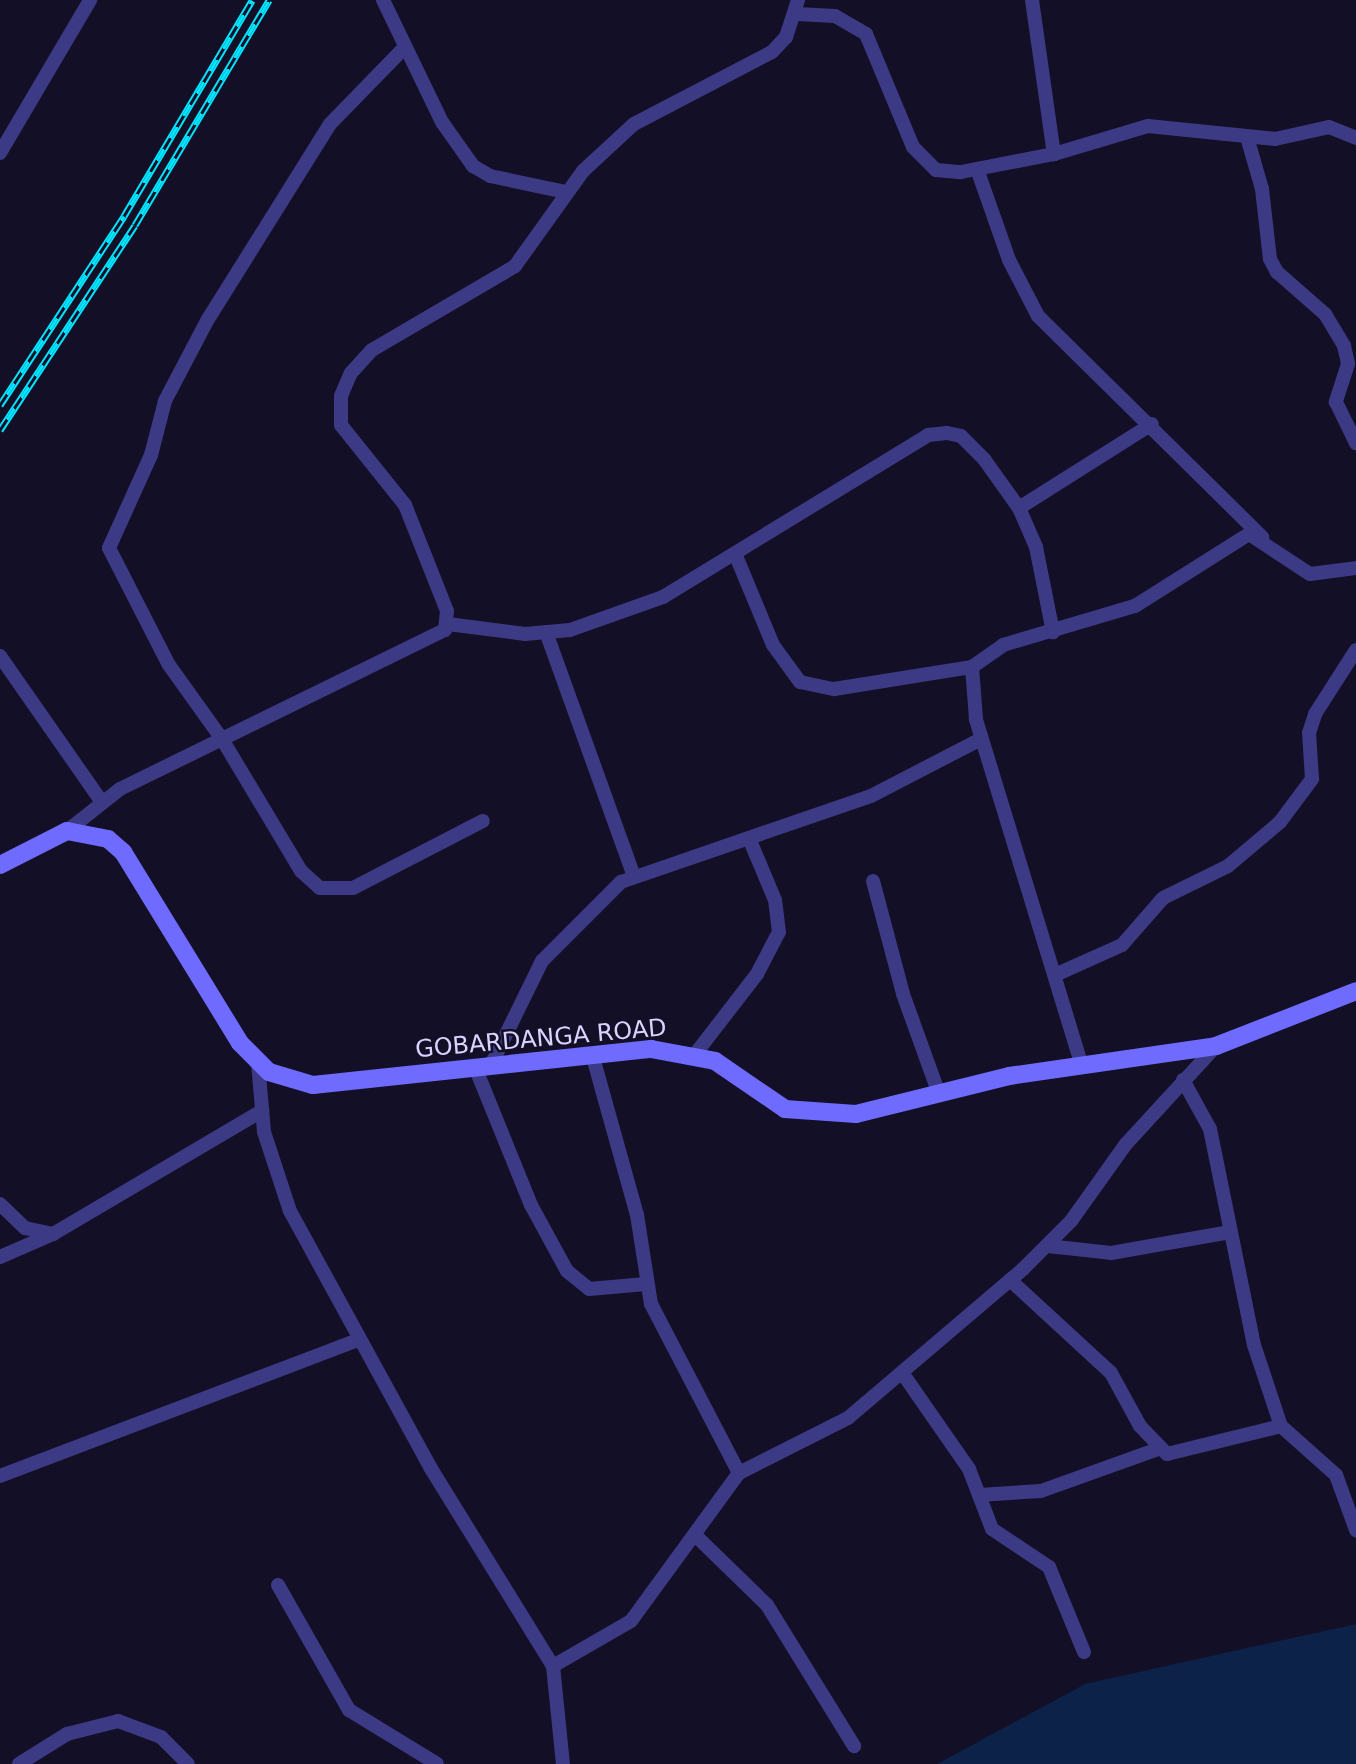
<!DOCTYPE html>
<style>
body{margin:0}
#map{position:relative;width:1356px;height:1764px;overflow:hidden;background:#130f26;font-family:"DejaVu Sans",sans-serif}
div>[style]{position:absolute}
.water>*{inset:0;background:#0c2248}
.minor>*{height:14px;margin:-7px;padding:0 7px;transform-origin:7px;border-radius:7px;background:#3d3a85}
.secondary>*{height:18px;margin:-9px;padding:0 9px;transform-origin:9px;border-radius:9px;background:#6f6bff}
.rail>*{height:7px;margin-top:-3.5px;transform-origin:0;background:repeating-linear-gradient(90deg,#130f26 0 13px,#00e5ff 0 26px);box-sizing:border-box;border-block:2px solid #00e5ff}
span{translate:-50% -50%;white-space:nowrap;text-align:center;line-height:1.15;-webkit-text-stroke:5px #130f26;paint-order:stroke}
.street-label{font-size:24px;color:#d9d4ff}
</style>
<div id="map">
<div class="water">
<div style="clip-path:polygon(1356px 1624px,1356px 1764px,937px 1764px,1085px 1684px)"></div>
</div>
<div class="minor">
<div style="left:383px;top:0;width:136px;rotate:64.2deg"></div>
<div style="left:442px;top:122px;width:54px;rotate:54.8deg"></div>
<div style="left:473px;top:166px;width:20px;rotate:30deg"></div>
<div style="left:490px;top:176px;width:78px;rotate:11.9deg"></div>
<div style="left:1032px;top:0;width:156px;rotate:81.9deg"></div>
<div style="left:797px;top:14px;width:38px;rotate:3deg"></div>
<div style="left:835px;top:16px;width:36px;rotate:30deg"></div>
<div style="left:866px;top:34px;width:122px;rotate:67.4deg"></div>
<div style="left:913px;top:147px;width:33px;rotate:45deg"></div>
<div style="left:936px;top:170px;width:25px;rotate:5deg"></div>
<div style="left:961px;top:172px;width:95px;rotate:-11deg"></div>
<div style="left:1054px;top:154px;width:98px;rotate:-16.6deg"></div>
<div style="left:1148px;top:126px;width:128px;rotate:5.8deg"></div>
<div style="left:1275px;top:139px;width:55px;rotate:-12.5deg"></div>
<div style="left:1329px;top:127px;width:29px;rotate:22deg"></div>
<div style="left:405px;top:47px;width:107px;rotate:134.2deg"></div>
<div style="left:330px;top:124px;width:230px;rotate:122deg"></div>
<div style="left:208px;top:319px;width:93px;rotate:117.7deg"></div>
<div style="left:165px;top:401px;width:56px;rotate:104.5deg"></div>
<div style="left:151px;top:455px;width:102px;rotate:114.3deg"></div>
<div style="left:109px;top:548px;width:131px;rotate:62.9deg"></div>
<div style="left:169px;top:665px;width:91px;rotate:54.4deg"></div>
<div style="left:222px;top:739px;width:154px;rotate:59.1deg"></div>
<div style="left:301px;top:871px;width:25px;rotate:42deg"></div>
<div style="left:320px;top:888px;width:33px"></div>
<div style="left:353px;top:888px;width:146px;rotate:-27.3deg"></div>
<div style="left:1247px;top:137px;width:54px;rotate:73.9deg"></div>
<div style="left:1262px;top:189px;width:70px;rotate:83.5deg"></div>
<div style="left:1270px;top:259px;width:15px;rotate:62deg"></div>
<div style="left:1277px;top:272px;width:64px;rotate:41.2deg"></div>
<div style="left:1325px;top:314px;width:37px;rotate:59deg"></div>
<div style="left:1344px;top:346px;width:18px;rotate:77deg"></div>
<div style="left:1348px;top:364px;width:40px;rotate:108deg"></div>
<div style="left:1336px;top:402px;width:46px;rotate:64deg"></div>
<div style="left:0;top:153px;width:178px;rotate:-59.5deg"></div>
<div style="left:977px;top:169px;width:96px;rotate:70.6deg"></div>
<div style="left:1009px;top:260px;width:63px;rotate:62.6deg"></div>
<div style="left:1038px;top:316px;width:315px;rotate:44.6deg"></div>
<div style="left:1019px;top:508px;width:157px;rotate:-32.3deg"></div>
<div style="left:736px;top:556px;width:96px;rotate:67.4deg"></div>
<div style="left:773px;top:645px;width:46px;rotate:53.9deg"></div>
<div style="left:800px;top:682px;width:35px;rotate:12deg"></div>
<div style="left:834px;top:689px;width:140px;rotate:-9.1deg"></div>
<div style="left:448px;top:624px;width:78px;rotate:7.4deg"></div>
<div style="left:525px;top:634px;width:45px;rotate:-5.1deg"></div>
<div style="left:570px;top:630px;width:99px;rotate:-19.5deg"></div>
<div style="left:663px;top:597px;width:311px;rotate:-31.4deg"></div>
<div style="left:928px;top:435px;width:19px;rotate:-6deg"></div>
<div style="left:947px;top:433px;width:14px;rotate:12deg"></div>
<div style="left:961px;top:436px;width:33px;rotate:45deg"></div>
<div style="left:984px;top:459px;width:60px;rotate:54.5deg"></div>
<div style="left:1019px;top:508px;width:43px;rotate:66.4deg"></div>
<div style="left:1036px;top:547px;width:87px;rotate:78.7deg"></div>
<div style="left:546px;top:632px;width:259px;rotate:70.2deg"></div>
<div style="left:0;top:656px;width:178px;rotate:55.1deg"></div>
<div style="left:67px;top:831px;width:68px;rotate:-38.4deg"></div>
<div style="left:120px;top:789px;width:362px;rotate:-26.1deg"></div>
<div style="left:445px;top:630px;width:19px;rotate:-84deg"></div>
<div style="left:447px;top:611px;width:114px;rotate:-111.6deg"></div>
<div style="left:405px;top:505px;width:102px;rotate:-128.7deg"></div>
<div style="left:341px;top:425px;width:29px;rotate:-90deg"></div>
<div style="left:341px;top:396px;width:25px;rotate:-67deg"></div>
<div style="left:351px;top:373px;width:31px;rotate:-48deg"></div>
<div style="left:372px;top:350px;width:166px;rotate:-30.4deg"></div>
<div style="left:515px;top:266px;width:117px;rotate:-54.4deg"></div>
<div style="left:583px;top:171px;width:69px;rotate:-42.7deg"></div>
<div style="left:634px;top:124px;width:156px;rotate:-27.6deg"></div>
<div style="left:772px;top:52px;width:21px;rotate:-47deg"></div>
<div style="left:786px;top:37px;width:39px;rotate:-72deg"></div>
<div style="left:873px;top:881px;width:117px;rotate:75.1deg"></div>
<div style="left:903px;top:994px;width:106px;rotate:70.2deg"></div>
<div style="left:1055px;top:975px;width:73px;rotate:-24.1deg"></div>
<div style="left:1122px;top:945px;width:62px;rotate:-48.9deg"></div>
<div style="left:1163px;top:898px;width:72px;rotate:-26.2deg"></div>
<div style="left:1228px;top:866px;width:68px;rotate:-40.2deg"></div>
<div style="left:1280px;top:822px;width:54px;rotate:-53.3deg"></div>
<div style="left:1312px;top:779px;width:46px;rotate:-93.7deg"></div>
<div style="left:1309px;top:733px;width:20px;rotate:-72deg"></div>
<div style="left:1315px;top:714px;width:76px;rotate:-57.4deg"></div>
<div style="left:696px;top:1053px;width:100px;rotate:-52.3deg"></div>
<div style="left:757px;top:974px;width:47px;rotate:-62.4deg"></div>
<div style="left:779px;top:932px;width:32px;rotate:-97deg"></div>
<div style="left:775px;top:900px;width:67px;rotate:-112.8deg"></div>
<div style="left:258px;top:1063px;width:69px;rotate:85deg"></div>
<div style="left:264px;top:1132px;width:83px;rotate:71.8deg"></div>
<div style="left:290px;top:1211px;width:292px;rotate:61.3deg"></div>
<div style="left:430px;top:1467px;width:234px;rotate:58.3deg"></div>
<div style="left:553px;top:1666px;width:99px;rotate:84.2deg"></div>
<div style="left:1081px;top:1063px;width:360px;rotate:-107deg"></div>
<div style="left:976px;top:719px;width:52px;rotate:-94.4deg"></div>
<div style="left:972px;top:667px;width:38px;rotate:-35deg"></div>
<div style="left:1003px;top:645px;width:138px;rotate:-16.5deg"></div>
<div style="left:1135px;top:606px;width:135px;rotate:-32.3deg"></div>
<div style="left:1249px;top:534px;width:73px;rotate:33.3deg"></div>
<div style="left:1310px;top:574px;width:46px;rotate:-7.4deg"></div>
<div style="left:491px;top:1065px;width:116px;rotate:-63.9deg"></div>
<div style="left:542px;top:961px;width:112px;rotate:-45deg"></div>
<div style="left:621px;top:882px;width:264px;rotate:-19deg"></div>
<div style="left:871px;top:796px;width:124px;rotate:-27.4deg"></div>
<div style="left:475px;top:1067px;width:149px;rotate:67.9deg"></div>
<div style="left:531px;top:1205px;width:75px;rotate:61.4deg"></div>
<div style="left:567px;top:1271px;width:28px;rotate:39deg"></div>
<div style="left:589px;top:1289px;width:57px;rotate:-5deg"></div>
<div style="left:1183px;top:1080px;width:56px;rotate:61.1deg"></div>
<div style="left:1210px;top:1129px;width:220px;rotate:78.5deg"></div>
<div style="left:1254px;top:1345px;width:85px;rotate:71.6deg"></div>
<div style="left:1281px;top:1426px;width:74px;rotate:41.7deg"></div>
<div style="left:1336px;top:1475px;width:59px;rotate:70deg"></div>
<div style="left:0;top:1204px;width:35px;rotate:44deg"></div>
<div style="left:25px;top:1228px;width:29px;rotate:12deg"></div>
<div style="left:53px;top:1234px;width:243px;rotate:-30.5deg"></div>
<div style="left:1048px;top:1246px;width:63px;rotate:6.3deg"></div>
<div style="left:1111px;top:1253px;width:121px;rotate:-10deg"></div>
<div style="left:0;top:1257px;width:58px;rotate:-23.5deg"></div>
<div style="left:1010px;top:1280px;width:137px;rotate:42.6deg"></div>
<div style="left:1111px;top:1373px;width:60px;rotate:61.3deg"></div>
<div style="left:1140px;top:1426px;width:39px;rotate:46deg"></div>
<div style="left:1167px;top:1454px;width:117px;rotate:-13.8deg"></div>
<div style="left:903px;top:1374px;width:116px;rotate:55.2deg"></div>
<div style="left:969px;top:1469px;width:64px;rotate:69deg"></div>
<div style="left:992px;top:1529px;width:69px;rotate:33.7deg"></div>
<div style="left:1049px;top:1567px;width:92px;rotate:67.6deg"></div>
<div style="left:739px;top:1473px;width:122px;rotate:-26.8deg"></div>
<div style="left:848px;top:1418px;width:230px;rotate:-40.4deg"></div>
<div style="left:1023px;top:1269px;width:68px;rotate:-45deg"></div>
<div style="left:1071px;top:1221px;width:95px;rotate:-54.5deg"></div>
<div style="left:1126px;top:1144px;width:133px;rotate:-47.4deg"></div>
<div style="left:0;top:1476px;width:385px;rotate:-20.8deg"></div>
<div style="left:979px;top:1495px;width:62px;rotate:-3.7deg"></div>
<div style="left:1041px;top:1491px;width:124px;rotate:-19.7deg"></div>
<div style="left:695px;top:1535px;width:100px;rotate:44.2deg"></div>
<div style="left:767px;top:1605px;width:166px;rotate:58.3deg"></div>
<div style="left:278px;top:1585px;width:144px;rotate:60.4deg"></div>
<div style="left:349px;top:1710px;width:103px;rotate:31.5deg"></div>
<div style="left:553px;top:1666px;width:90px;rotate:-30deg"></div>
<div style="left:631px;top:1621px;width:183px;rotate:-53.9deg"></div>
<div style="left:739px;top:1473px;width:191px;rotate:-117.5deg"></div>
<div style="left:651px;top:1304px;width:90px;rotate:-98.9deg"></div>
<div style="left:637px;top:1215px;width:167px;rotate:-105.6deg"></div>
<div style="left:19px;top:1764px;width:57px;rotate:-32deg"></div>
<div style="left:67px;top:1734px;width:53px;rotate:-14.3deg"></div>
<div style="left:118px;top:1721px;width:46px;rotate:20.4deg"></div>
<div style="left:161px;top:1737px;width:38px;rotate:45deg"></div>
</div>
<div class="secondary">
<div style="left:0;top:865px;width:75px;rotate:-26.9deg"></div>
<div style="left:67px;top:831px;width:42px;rotate:11deg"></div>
<div style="left:108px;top:839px;width:20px;rotate:41deg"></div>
<div style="left:123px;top:852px;width:224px;rotate:58.5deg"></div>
<div style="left:240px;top:1043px;width:41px;rotate:45deg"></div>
<div style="left:269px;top:1072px;width:46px;rotate:16.5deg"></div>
<div style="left:313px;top:1085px;width:340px;rotate:-6.1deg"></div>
<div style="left:651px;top:1049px;width:65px;rotate:10.6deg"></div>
<div style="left:715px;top:1061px;width:85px;rotate:34.4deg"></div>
<div style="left:785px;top:1109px;width:71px;rotate:4deg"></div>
<div style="left:856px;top:1114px;width:158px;rotate:-13.9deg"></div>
<div style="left:1009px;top:1076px;width:209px;rotate:-8.2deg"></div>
<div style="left:1216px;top:1046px;width:150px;rotate:-21.4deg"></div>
</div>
<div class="rail">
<div style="left:0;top:405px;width:226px;rotate:-56.7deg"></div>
<div style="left:124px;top:216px;width:251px;rotate:-59.3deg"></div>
<div style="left:0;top:430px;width:245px;rotate:-56.6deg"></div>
<div style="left:135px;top:225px;width:262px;rotate:-59.2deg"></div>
</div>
<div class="street-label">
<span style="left:541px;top:1039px;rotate:-5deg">GOBARDANGA ROAD</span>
</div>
</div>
